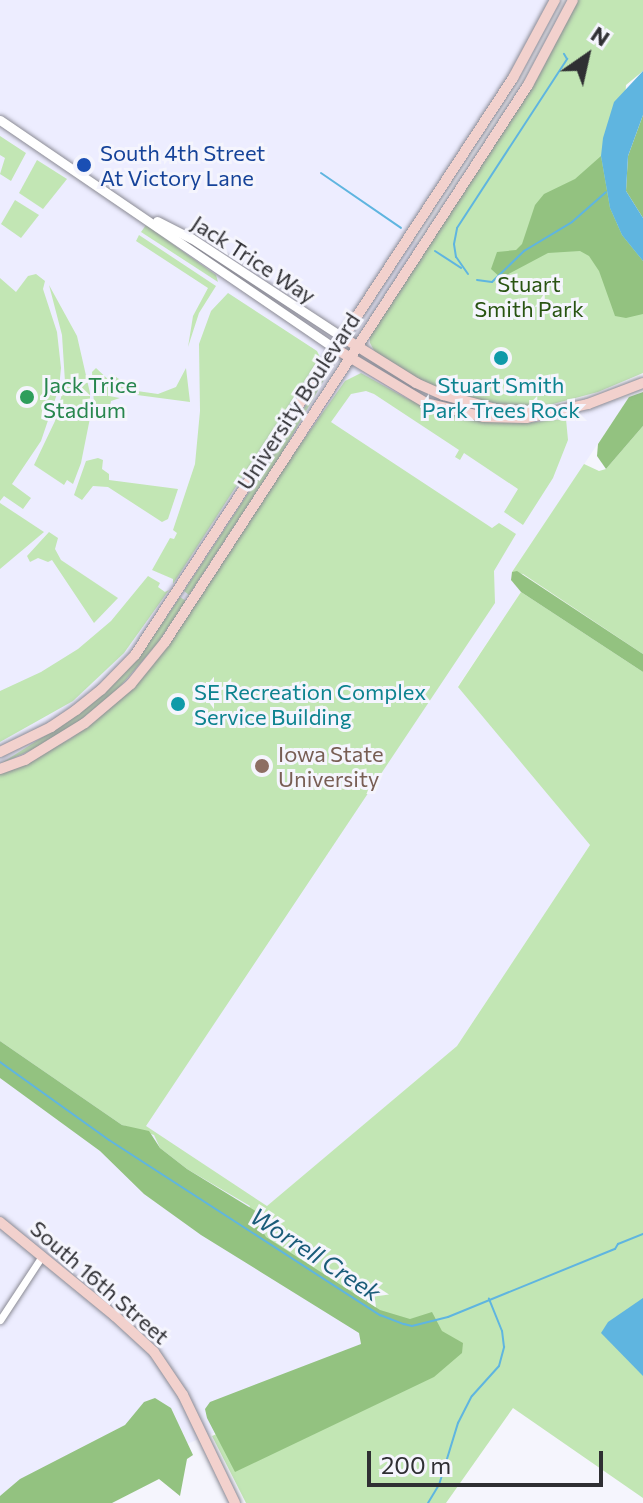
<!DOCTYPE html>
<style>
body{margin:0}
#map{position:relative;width:643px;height:1503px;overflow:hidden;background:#f5f5fd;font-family:Commissioner,sans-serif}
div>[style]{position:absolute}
.built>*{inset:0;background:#ededff}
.green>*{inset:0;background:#c2e6b4}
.forest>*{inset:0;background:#93c280}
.water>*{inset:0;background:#5fb5e0}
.stream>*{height:2px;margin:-1px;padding:0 1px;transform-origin:1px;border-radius:1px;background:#5fb5e0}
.roads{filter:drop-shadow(0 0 2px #8b8b95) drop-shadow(0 0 2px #8b8b95)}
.minor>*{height:7px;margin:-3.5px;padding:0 3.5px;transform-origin:3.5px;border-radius:3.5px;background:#fff}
.tertiary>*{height:9px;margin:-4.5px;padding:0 4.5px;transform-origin:4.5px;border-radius:4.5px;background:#fff}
.secondary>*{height:10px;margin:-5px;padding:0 5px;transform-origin:5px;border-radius:5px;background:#f2d1cd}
.dots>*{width:22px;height:22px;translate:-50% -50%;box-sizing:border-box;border:4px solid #f5f5fd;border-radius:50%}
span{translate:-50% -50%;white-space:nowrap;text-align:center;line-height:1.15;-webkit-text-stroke:6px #f5f5fd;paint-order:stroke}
.transit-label{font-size:22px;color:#164399}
.left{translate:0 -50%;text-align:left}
.street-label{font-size:22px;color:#2f2f33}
.park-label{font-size:22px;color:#295412}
.leisure-label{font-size:22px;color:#27864d}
.culture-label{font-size:22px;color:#0d838f}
.education-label{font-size:22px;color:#785e54}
.water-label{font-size:24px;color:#1a5c79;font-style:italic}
.north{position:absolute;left:547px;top:16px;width:80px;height:80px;-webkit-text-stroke:6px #f5f5fd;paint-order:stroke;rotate:34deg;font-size:22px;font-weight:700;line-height:32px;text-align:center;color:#2f2f33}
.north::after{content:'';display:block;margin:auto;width:28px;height:36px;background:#2f2f33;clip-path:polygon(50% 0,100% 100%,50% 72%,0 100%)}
.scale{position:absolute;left:367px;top:1451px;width:236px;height:36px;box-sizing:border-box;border:4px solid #2f2f33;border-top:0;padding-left:10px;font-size:24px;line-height:28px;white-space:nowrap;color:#2f2f33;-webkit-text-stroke:6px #f5f5fd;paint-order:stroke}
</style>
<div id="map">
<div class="built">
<div style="clip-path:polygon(0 0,555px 0,410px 238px,425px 249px,351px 359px,426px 403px,522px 419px,629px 397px,512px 572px,511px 580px,521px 592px,458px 686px,590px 845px,457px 1046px,240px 1229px,422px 1346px,45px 1503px,0 1503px)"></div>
</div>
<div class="green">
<div style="clip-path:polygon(578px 0,643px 0,643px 71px,626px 85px,617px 224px,643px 261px,643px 373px,598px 392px,553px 404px,502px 407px,467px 400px,428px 385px,376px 354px,370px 343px,370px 336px,539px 75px)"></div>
<div style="clip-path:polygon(0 136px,26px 153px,11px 181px,0 174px,5px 158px,0 155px)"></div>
<div style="clip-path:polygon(37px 160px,67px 179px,43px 209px,19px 193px)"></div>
<div style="clip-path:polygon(15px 200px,39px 215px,21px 238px,1px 224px)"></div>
<div style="clip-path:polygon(146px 225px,216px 275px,218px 282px,141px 232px)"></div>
<div style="clip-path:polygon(139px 235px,216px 286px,199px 313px,188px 347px,193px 316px,208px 288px,136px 241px)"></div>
<div style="clip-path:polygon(36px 274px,45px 281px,43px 289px,57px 332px,61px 368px,59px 388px,41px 441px,12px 484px,31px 498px,23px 509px,4px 496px,0 501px,0 278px,16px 292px,28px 276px)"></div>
<div style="clip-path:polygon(49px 285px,77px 336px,90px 393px,90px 418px,81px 463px,73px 484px,67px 480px,64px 485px,34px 465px,55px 421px,65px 382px,62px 335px)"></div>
<div style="clip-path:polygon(228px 293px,317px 351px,320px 357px,173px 584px,173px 579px,152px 570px,170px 538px,174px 539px,177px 533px,173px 530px,195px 464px,200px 411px,199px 344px,211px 311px)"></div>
<div style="clip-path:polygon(333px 364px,281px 455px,189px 595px,184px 591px)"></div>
<div style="clip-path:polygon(96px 368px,112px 383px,116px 377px,137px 391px,158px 394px,176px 387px,186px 368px,190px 402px,122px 393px,122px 390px,110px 388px,109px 396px,120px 398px,111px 401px,109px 411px,103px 411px,94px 405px,92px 372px)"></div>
<div style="clip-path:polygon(361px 373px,406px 398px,446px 414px,525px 423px,566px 419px,568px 440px,553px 478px,523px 525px,504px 512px,518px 489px,464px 453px,460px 460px,455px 457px,459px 450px,374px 394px,366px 391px,351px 394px,331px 422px,492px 528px,499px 523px,516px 534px,494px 571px,495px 603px,146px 1126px,267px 1206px,457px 1046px,590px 845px,458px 687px,521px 592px,643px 672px,643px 1498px,513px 1408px,446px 1503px,246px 1503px,212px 1436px,421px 1347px,239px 1229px,250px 1206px,187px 1169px,160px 1148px,154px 1135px,122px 1125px,0 1041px,0 773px,70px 739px,122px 697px,345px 381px)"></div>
<div style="clip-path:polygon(643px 426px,643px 654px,523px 574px,512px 572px,584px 464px,599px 471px,606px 469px)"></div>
<div style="clip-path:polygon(98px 458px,103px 460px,102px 469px,109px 474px,109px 480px,178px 489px,168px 519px,162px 522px,108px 487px,93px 486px,82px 500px,74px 495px,86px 461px)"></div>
<div style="clip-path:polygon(0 503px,44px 532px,0 569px)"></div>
<div style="clip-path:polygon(49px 532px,58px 538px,55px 549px,61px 560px,118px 598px,94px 623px,52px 560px,48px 562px,38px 558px,30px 562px,27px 556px)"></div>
<div style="clip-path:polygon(148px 576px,160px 583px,158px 587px,165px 592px,169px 590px,124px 653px,73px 701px,0 742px,0 691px,41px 672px,78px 649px,111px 621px)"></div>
<div style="clip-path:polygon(180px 597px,186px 601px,157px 644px,116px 691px,77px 723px,40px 746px,0 764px,54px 730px,141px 654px)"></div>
</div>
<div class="forest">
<div style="clip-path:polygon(643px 115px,643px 218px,626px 191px,628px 156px)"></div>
<div style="clip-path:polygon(601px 156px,610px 208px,622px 235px,643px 261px,643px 314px,626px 318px,615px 316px,599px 271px,589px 256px,580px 251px,548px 253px,501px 278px,491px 269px,497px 252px,516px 250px,522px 244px,535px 205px,544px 194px,575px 179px)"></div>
<div style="clip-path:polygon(643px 392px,643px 426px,606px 469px,597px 456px,598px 444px,629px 397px)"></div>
<div style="clip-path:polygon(517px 571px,643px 654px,643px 672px,521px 592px,511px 580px,512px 572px)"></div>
<div style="clip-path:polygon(0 1041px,122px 1125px,149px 1131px,160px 1148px,187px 1169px,259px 1213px,261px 1229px,266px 1237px,380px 1310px,410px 1319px,432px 1312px,442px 1331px,463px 1343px,462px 1353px,434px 1377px,235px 1472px,207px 1418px,205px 1409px,210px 1402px,361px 1344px,359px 1333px,201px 1235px,144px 1194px,100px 1151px,0 1078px)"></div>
<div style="clip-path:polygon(155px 1398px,171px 1408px,193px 1455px,187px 1459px,180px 1496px,159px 1479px,112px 1503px,0 1503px,0 1496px,20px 1479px,125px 1425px,144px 1402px)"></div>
</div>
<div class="water">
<div style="clip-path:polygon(643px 71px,643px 115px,628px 156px,626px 191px,643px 218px,643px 261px,622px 235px,610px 208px,601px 156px,603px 138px,614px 102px)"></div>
<div style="clip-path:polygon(643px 1298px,643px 1376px,601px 1333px,608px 1322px)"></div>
</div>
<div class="stream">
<div style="left:321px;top:173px;width:97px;rotate:34.5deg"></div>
<div style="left:435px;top:251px;width:31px;rotate:33deg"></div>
<div style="left:468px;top:274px;width:21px;rotate:-125deg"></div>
<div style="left:456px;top:257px;width:13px;rotate:-99deg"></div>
<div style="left:454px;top:244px;width:16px;rotate:-79deg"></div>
<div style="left:457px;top:228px;width:202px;rotate:-56.9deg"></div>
<div style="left:567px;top:59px;width:6px;rotate:-121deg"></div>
<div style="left:477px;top:280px;width:15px;rotate:8deg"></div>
<div style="left:492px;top:282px;width:45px;rotate:-44.1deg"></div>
<div style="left:524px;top:251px;width:56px;rotate:-31.1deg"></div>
<div style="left:572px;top:222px;width:45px;rotate:-41.4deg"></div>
<div style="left:0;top:1062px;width:134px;rotate:35.6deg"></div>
<div style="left:109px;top:1140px;width:323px;rotate:32.9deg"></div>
<div style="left:380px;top:1315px;width:26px;rotate:21deg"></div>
<div style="left:404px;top:1324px;width:8px;rotate:14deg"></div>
<div style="left:412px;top:1326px;width:37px;rotate:-14deg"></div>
<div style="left:448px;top:1317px;width:180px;rotate:-22.2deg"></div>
<div style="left:615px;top:1249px;width:6px;rotate:-59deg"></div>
<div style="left:618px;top:1244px;width:27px;rotate:-22deg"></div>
<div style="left:428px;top:1503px;width:21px;rotate:-59deg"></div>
<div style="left:439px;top:1485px;width:65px;rotate:-73deg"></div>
<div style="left:458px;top:1423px;width:30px;rotate:-63deg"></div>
<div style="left:472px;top:1396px;width:40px;rotate:-48deg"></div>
<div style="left:499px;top:1366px;width:20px;rotate:-75deg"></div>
<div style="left:504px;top:1347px;width:16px;rotate:-97deg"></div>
<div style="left:502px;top:1331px;width:35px;rotate:-112deg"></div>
</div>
<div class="roads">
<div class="minor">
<div style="left:0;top:1320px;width:77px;rotate:-56.7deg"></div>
</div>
<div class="tertiary">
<div style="left:0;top:120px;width:407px;rotate:34.3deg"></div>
<div style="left:157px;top:221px;width:38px;rotate:27deg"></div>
<div style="left:191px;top:238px;width:183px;rotate:33.2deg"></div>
</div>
<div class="secondary">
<div style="left:344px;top:338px;width:85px;rotate:32deg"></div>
<div style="left:416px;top:383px;width:30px;rotate:24deg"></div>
<div style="left:443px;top:395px;width:55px;rotate:14.8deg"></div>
<div style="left:496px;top:409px;width:46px;rotate:3.7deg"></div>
<div style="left:336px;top:349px;width:105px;rotate:31deg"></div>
<div style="left:426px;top:403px;width:60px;rotate:13.6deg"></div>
<div style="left:484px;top:417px;width:42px;rotate:1.4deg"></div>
<div style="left:526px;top:418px;width:64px;rotate:-12.7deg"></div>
<div style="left:588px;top:404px;width:59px;rotate:-20.9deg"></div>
<div style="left:0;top:752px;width:57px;rotate:-26.1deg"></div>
<div style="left:51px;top:727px;width:30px;rotate:-34deg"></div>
<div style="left:76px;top:710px;width:32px;rotate:-39deg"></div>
<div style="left:101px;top:690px;width:49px;rotate:-45.8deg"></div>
<div style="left:135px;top:655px;width:690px;rotate:-56.77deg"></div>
<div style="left:513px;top:78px;width:89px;rotate:-61.7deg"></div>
<div style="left:0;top:769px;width:27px;rotate:-20deg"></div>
<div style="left:25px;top:760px;width:70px;rotate:-31.7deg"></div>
<div style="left:85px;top:723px;width:60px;rotate:-40.3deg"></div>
<div style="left:131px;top:684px;width:54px;rotate:-51deg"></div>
<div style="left:165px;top:642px;width:665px;rotate:-56.91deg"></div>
<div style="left:528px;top:85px;width:96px;rotate:-62.1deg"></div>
<div style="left:0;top:1222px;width:149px;rotate:39.3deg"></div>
<div style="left:115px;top:1316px;width:53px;rotate:42.7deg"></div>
<div style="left:154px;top:1352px;width:52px;rotate:56deg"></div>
<div style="left:183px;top:1395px;width:120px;rotate:64.3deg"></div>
</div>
</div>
<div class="dots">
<div style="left:84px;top:165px;background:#1a4fb4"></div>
<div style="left:501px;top:358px;background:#0f9aa8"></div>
<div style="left:27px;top:397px;background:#2e9e5b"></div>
<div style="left:178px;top:704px;background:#0f9aa8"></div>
<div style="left:262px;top:766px;background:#8d6e63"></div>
</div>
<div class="transit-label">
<span class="left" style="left:100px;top:165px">South 4th Street<br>At Victory Lane</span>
</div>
<div class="street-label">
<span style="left:254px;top:259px;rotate:33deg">Jack Trice Way</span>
<span style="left:298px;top:401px;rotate:-57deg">University Boulevard</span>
<span style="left:100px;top:1282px;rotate:41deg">South 16th Street</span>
</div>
<div class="park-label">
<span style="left:529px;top:296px">Stuart<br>Smith Park</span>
</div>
<div class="leisure-label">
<span class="left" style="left:43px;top:397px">Jack Trice<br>Stadium</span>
</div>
<div class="culture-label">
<span style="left:501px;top:397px">Stuart Smith<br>Park Trees Rock</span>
<span class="left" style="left:194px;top:704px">SE Recreation Complex<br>Service Building</span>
</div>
<div class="education-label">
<span class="left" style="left:278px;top:766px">Iowa State<br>University</span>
</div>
<div class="water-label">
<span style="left:316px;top:1254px;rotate:33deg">Worrell Creek</span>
</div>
<div class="north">N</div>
<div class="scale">200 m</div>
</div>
